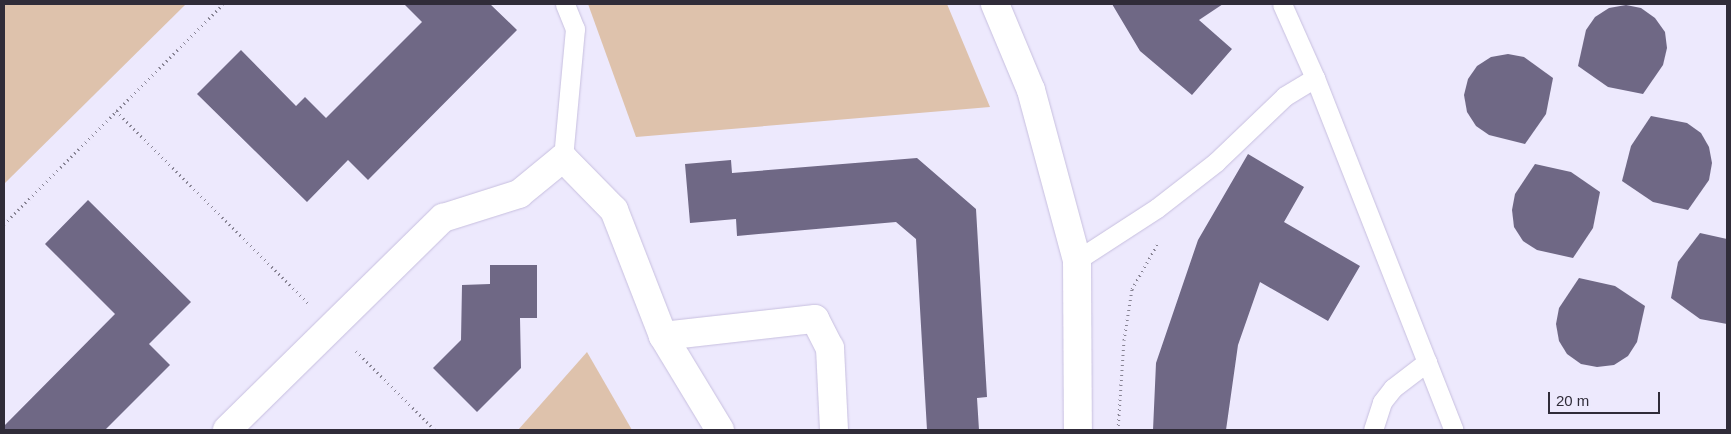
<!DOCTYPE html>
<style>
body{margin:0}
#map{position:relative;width:1731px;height:434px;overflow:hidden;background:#ede9fd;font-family:Arial,sans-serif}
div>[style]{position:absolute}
.green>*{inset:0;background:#dec2ac}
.building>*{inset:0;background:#6f6885}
.path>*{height:3px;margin-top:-1.5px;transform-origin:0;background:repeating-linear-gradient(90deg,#888494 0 1px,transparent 0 5px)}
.roads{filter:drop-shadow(0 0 1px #c7bfdf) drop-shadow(0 0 1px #c7bfdf)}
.lane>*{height:19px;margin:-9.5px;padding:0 9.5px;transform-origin:9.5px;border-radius:9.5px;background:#fff}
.street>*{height:28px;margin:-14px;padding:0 14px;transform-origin:14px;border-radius:14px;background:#fff}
span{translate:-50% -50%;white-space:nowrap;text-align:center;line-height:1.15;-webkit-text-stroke:5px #ede9fd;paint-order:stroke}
.frame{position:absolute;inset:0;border:5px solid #302c39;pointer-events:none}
.scale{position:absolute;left:1548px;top:392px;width:112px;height:22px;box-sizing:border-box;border:2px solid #302c39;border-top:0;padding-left:6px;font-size:15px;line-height:18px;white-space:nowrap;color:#302c39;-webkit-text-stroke:4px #ede9fd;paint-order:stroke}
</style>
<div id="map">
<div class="green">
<div style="clip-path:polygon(4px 4px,186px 4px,4px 184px)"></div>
<div style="clip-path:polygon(588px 4px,947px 4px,990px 107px,636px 137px)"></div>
<div style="clip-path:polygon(587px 352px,632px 430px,518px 430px)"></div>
</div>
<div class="building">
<div style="clip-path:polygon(404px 4px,490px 4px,517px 30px,368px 180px,348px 160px,307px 202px,197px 94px,241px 50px,296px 106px,305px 97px,326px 118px,422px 22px)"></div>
<div style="clip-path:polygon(1112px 4px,1223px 4px,1199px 20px,1232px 49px,1192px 95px,1140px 51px)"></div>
<div style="clip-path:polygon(1626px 5px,1641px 8px,1655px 18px,1665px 32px,1667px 48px,1663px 65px,1643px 94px,1608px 87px,1578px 66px,1586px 30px,1595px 17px,1609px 8px)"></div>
<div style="clip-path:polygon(1508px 54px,1524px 57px,1553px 78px,1546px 114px,1525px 144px,1489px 135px,1476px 126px,1467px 112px,1464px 95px,1468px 79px,1477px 66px,1491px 57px)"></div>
<div style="clip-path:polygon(1651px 116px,1687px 123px,1701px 133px,1709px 147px,1712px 163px,1709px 180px,1688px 210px,1653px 202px,1622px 181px,1631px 146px)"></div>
<div style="clip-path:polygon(1248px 154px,1304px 187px,1284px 222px,1360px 266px,1328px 321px,1260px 282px,1238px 345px,1226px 430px,1153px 430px,1156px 363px,1198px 240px)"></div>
<div style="clip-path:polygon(917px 158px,976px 209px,987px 397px,977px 398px,979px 430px,927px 430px,916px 239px,896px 222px,737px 236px,736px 219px,690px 223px,685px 164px,731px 160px,732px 173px)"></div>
<div style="clip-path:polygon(1535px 164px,1571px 172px,1600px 192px,1593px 228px,1573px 258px,1537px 250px,1523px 241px,1514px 227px,1512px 210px,1515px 194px)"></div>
<div style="clip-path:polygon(88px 200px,191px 302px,149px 344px,170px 365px,105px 430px,4px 430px,4px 426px,115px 314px,45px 244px)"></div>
<div style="clip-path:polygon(1700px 233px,1727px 239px,1727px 324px,1700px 319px,1671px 298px,1678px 262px)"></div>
<div style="clip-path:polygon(490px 265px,537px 265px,537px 318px,520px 318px,521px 368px,477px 412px,433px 368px,461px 340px,462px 285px,490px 284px)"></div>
<div style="clip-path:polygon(1579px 278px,1615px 286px,1645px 306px,1637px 342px,1628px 356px,1614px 365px,1597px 367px,1581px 364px,1567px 354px,1559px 341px,1556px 324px,1559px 308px)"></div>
</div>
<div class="path">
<div style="left:116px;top:111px;width:273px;rotate:45deg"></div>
<div style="left:4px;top:224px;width:310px;rotate:-45.1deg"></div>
<div style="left:356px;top:351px;width:112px;rotate:45deg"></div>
<div style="left:1118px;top:430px;width:90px;rotate:-86.2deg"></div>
<div style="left:1124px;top:340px;width:52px;rotate:-81.1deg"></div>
<div style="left:1132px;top:289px;width:53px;rotate:-60.5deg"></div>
</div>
<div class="roads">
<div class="lane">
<div style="left:1282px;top:4px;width:81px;rotate:66deg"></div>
<div style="left:563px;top:158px;width:130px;rotate:-84.7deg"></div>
<div style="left:575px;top:29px;width:27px;rotate:-112deg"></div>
<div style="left:1077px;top:260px;width:95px;rotate:-33deg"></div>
<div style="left:1157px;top:208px;width:75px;rotate:-37.9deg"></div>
<div style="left:1216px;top:162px;width:95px;rotate:-43.7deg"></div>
<div style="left:1285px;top:96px;width:35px;rotate:-31deg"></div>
<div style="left:1315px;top:78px;width:378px;rotate:68.5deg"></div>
<div style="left:1373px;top:430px;width:29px;rotate:-72deg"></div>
<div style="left:1382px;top:402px;width:18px;rotate:-52deg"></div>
<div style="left:1393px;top:388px;width:43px;rotate:-37.4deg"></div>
</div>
<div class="street">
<div style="left:995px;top:4px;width:93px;rotate:67.3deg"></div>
<div style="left:1031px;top:90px;width:176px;rotate:74.9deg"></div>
<div style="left:1077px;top:260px;width:170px;rotate:89.7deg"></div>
<div style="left:663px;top:336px;width:153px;rotate:-6.4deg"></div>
<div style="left:815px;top:319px;width:33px;rotate:63deg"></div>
<div style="left:830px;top:348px;width:82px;rotate:87.2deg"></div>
<div style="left:227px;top:430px;width:303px;rotate:-44.5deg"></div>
<div style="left:443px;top:218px;width:80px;rotate:-17.5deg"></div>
<div style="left:519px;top:194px;width:57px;rotate:-39.3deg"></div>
<div style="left:563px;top:158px;width:73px;rotate:45.6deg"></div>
<div style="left:614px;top:210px;width:135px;rotate:68.7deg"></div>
<div style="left:663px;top:336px;width:110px;rotate:58.8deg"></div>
</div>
</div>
<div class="frame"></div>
<div class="scale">20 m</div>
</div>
